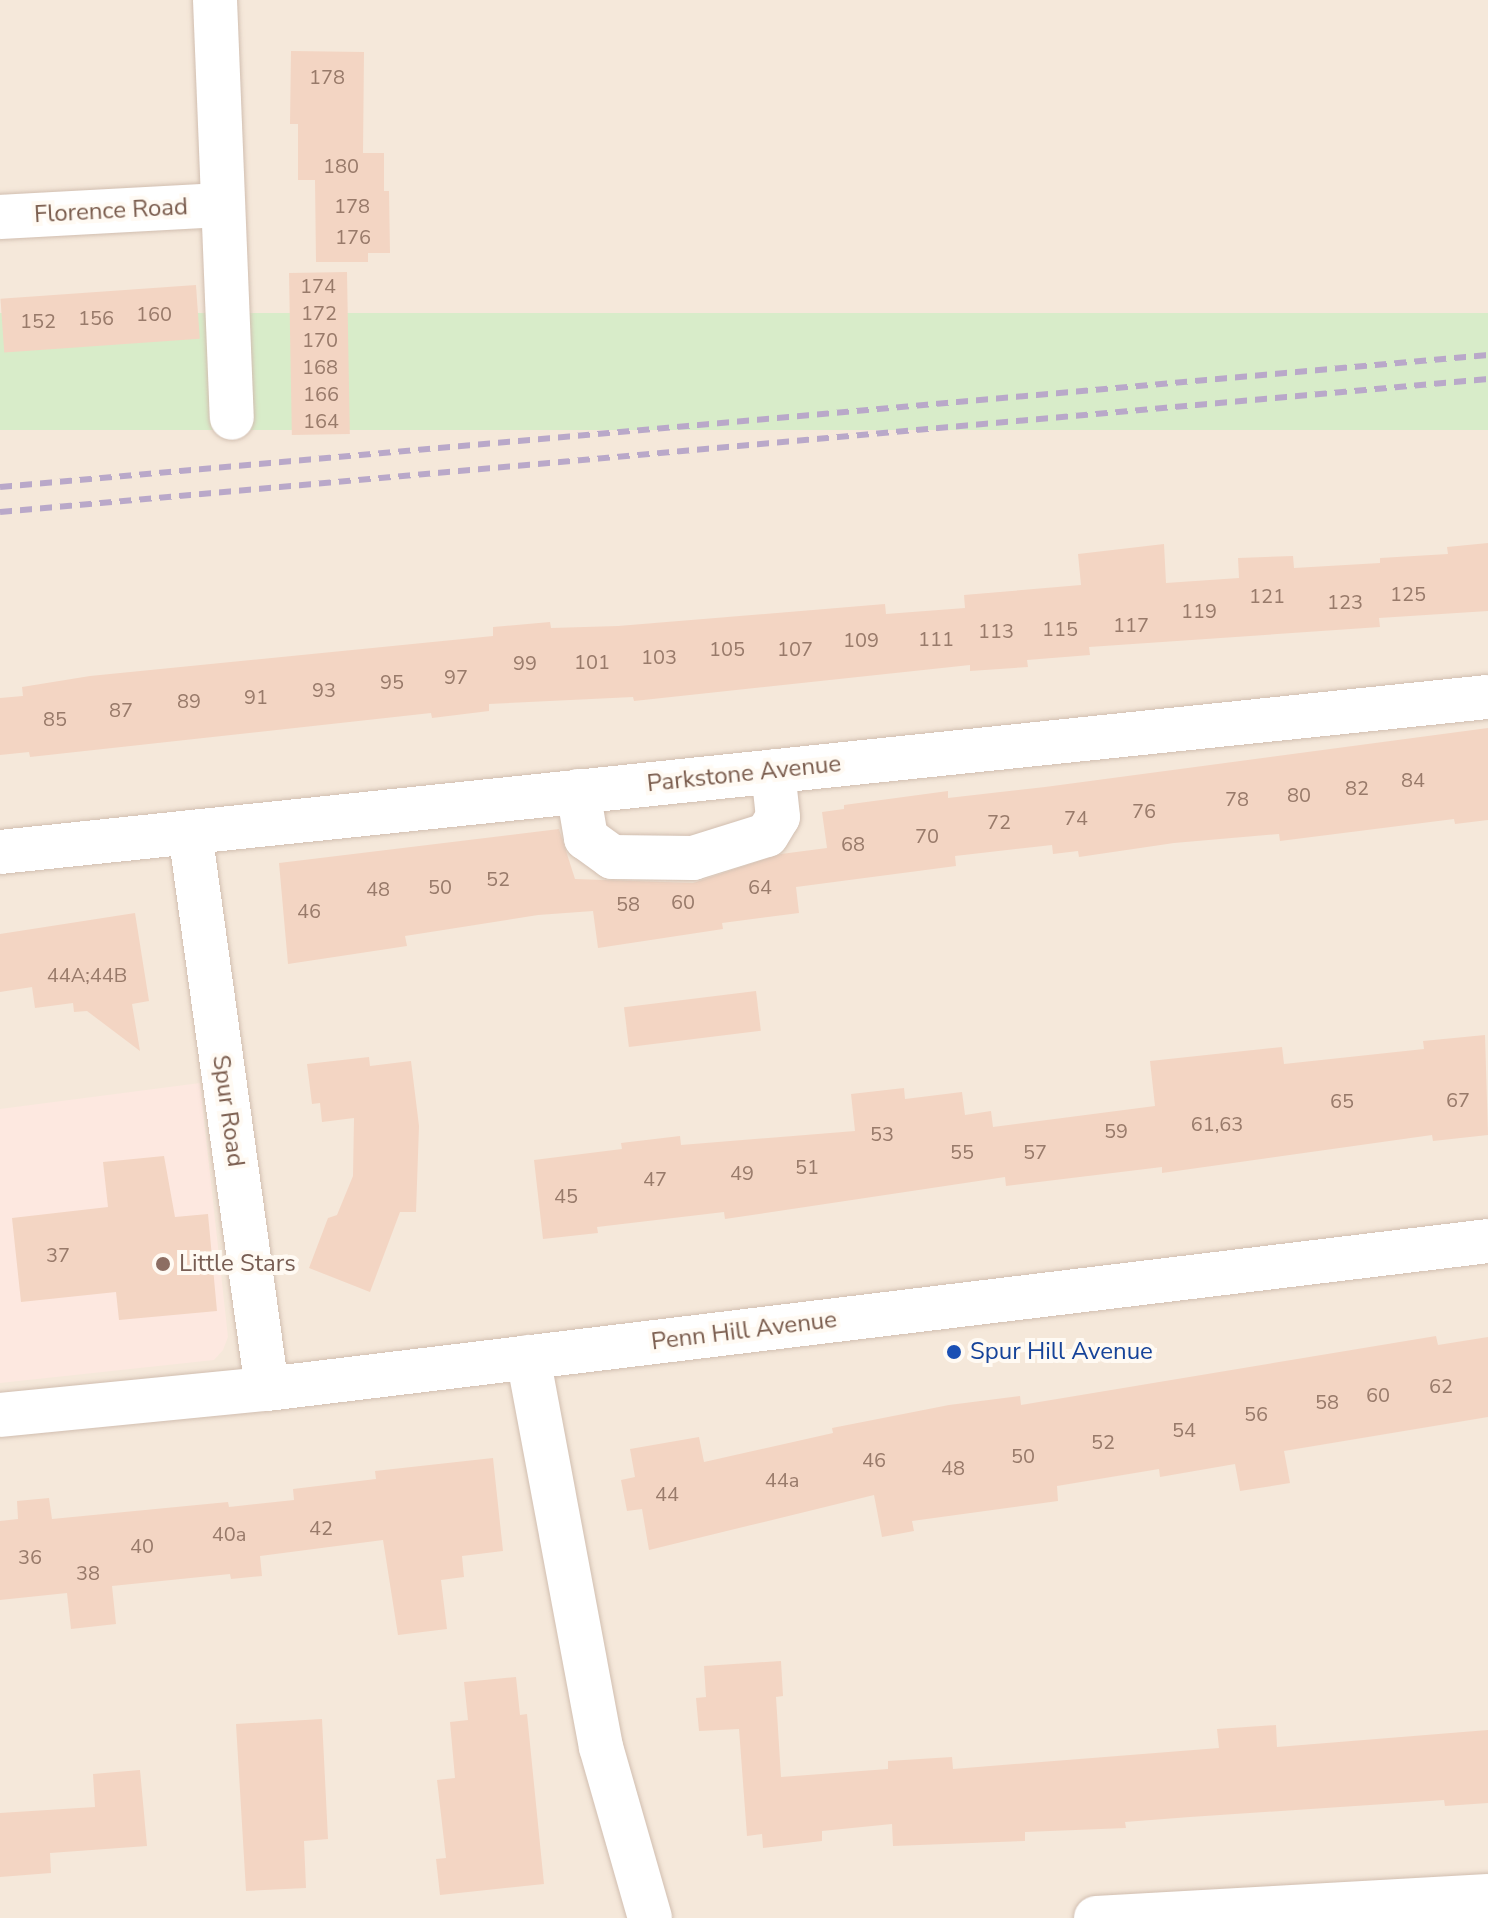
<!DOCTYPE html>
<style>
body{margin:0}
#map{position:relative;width:1488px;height:1918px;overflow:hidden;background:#fdf6ec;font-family:"Nunito Sans",sans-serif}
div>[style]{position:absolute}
.residential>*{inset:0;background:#f5e8da;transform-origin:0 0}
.commercial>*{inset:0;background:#fde8e0}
.green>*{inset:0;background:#d8ecc9;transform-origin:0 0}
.building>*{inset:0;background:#f3d5c3;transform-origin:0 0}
.roads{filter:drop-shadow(0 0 2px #d1beb0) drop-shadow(0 0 2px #d1beb0)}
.minor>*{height:44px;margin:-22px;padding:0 22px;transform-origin:22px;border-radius:22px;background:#fff}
.rail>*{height:6px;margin-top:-3px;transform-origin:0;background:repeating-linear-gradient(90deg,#b9a8c9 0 12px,transparent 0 20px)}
.dots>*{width:22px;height:22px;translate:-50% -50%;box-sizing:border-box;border:4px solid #fffaf3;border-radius:50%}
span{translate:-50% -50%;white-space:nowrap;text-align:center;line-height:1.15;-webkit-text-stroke:8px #fffaf3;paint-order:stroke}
.number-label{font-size:20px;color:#987a6a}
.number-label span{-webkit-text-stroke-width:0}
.street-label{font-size:24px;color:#7a5c4d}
.education-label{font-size:24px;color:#785e54}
.left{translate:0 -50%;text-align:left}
.transit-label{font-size:24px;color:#164399}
</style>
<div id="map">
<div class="residential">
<div style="clip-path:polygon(0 0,1488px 0,1488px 313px,0 441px)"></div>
<div style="left:1488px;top:430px;width:1488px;height:1493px;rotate:90deg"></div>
</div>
<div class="commercial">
<div style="clip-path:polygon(200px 1083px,228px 1337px,223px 1350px,214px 1360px,0 1383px,0 1109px)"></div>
</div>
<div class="green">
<div style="left:1488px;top:313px;width:117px;height:1493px;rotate:90deg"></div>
</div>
<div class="building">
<div style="clip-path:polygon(291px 51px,364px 52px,363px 153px,384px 153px,384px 191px,389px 191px,390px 253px,368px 253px,368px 262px,316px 262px,315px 180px,298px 180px,298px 124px,290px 124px)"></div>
<div style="left:347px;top:272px;width:162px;height:58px;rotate:89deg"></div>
<div style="left:196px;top:285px;width:54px;height:196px;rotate:86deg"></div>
<div style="clip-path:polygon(1488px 543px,1488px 611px,1379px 618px,1380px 627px,1089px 647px,1090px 655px,1027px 660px,1028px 667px,970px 671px,970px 665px,634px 701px,633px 697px,489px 704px,489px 711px,432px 718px,431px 713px,30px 757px,29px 752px,0 755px,0 698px,23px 696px,22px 687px,90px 676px,493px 636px,493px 627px,550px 622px,551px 628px,618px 626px,885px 604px,886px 614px,965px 608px,964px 595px,1081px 585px,1078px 554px,1164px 544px,1166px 583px,1239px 578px,1238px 558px,1293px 556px,1294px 568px,1380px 563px,1380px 558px,1448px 554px,1447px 547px)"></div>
<div style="clip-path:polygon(1488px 728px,1488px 820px,1455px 824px,1454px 819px,1280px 841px,1279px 834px,1174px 843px,1079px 857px,1078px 851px,1053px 854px,1052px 845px,955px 856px,956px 866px,796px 887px,799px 913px,722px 923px,723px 929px,598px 948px,593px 911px,538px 915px,405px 936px,407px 946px,288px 964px,279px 863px,559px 829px,575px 879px,693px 883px,781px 854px,827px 848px,822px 812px,844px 809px,844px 805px,948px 791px,948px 798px,1045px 787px)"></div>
<div style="clip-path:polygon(135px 913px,149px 1001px,132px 1004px,140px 1051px,87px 1011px,74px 1012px,73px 1003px,35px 1008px,32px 987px,0 992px,0 934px)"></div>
<div style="left:756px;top:991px;width:40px;height:133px;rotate:83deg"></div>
<div style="clip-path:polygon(1485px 1035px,1488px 1135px,1433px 1141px,1432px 1135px,1162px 1173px,1162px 1167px,1006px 1186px,1005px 1177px,725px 1219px,724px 1212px,597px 1227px,598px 1233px,543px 1239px,534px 1160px,622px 1149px,621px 1143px,680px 1136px,681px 1145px,855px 1131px,851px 1094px,904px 1088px,905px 1099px,962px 1092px,965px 1115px,991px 1111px,993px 1127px,1155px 1106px,1150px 1061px,1282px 1047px,1284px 1064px,1424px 1049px,1423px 1041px)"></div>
<div style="clip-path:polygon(369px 1057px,370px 1066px,411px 1061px,419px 1126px,416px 1212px,400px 1212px,370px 1292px,309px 1268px,328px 1218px,337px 1215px,353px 1176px,354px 1118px,322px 1122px,320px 1103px,312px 1104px,307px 1064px)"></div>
<div style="clip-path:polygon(164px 1156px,175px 1217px,208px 1214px,217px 1311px,119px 1320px,116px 1292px,21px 1302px,12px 1218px,108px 1207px,103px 1162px)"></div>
<div style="clip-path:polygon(1436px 1336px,1438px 1345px,1488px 1337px,1488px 1417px,1284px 1451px,1290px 1483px,1240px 1491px,1235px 1464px,1160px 1477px,1159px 1469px,1057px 1486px,1058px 1501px,912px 1521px,914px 1531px,882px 1537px,874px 1495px,649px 1550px,642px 1509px,627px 1511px,621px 1480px,635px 1477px,630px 1449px,699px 1437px,704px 1462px,833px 1433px,832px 1428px,949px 1405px,1020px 1396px,1021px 1405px)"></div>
<div style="clip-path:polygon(493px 1458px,503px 1551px,462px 1556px,464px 1577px,441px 1580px,447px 1629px,398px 1635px,383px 1540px,260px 1556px,262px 1576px,231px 1579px,230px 1574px,112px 1586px,116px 1624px,71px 1629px,67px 1593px,0 1600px,0 1521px,18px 1519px,17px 1501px,49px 1498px,52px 1519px,228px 1502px,229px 1507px,294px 1500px,293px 1489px,376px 1479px,375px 1471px)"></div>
<div style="clip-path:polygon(781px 1661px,783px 1696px,776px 1697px,781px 1777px,888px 1769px,888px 1761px,952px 1757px,953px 1769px,1219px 1748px,1217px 1729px,1276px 1725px,1277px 1747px,1488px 1730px,1488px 1803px,1445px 1806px,1444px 1800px,1190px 1817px,1125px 1822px,1126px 1828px,1025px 1832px,1025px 1841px,972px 1843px,893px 1846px,892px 1824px,822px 1831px,822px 1841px,763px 1848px,762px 1834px,747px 1836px,739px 1729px,699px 1731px,696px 1698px,706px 1697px,704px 1666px)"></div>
<div style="clip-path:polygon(516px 1677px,520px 1715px,527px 1714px,544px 1884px,440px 1895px,436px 1859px,446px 1858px,437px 1780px,455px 1778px,450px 1722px,468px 1720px,464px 1682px)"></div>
<div style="clip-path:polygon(322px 1719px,328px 1839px,304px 1841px,306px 1888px,246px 1891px,236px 1724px)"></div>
<div style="clip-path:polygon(140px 1770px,147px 1846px,50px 1853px,51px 1873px,0 1877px,0 1813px,95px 1807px,93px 1774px)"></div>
</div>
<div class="roads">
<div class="minor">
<div style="left:215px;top:0;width:418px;rotate:87.7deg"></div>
<div style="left:0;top:217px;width:222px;rotate:-3.1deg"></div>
<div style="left:578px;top:791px;width:48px;rotate:80.3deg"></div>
<div style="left:586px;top:838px;width:32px;rotate:36deg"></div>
<div style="left:612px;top:857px;width:81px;rotate:0.7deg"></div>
<div style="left:693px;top:858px;width:77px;rotate:-17.3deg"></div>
<div style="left:767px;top:835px;width:21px;rotate:-59deg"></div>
<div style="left:778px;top:817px;width:46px;rotate:-96.2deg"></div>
<div style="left:190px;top:832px;width:562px;rotate:82.13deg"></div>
<div style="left:0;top:852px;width:1496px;rotate:-5.95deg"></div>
<div style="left:528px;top:1357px;width:397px;rotate:79.4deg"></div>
<div style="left:601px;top:1747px;width:178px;rotate:74deg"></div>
<div style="left:0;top:1415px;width:268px;rotate:-5.6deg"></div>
<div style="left:267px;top:1389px;width:1230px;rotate:-6.91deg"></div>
<div style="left:1096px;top:1918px;width:393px;rotate:-3.2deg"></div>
</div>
</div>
<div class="rail">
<div style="left:0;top:487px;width:1494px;rotate:-5.07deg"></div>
<div style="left:0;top:512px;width:1494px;rotate:-5.11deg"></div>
</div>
<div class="dots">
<div style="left:163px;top:1264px;background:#8d6e63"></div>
<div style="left:954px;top:1352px;background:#1a4fb4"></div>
</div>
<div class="number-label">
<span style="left:327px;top:77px">178</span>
<span style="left:341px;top:166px">180</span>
<span style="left:352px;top:206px">178</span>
<span style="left:353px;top:237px">176</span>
<span style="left:318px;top:286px">174</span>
<span style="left:319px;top:313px">172</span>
<span style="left:154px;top:314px">160</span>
<span style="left:96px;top:318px">156</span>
<span style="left:38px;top:321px">152</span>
<span style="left:320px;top:340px">170</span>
<span style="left:320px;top:367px">168</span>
<span style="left:321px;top:394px">166</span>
<span style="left:321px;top:421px">164</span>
<span style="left:1408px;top:594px">125</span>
<span style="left:1267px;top:596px">121</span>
<span style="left:1345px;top:602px">123</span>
<span style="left:1199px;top:611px">119</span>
<span style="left:1131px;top:625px">117</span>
<span style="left:1060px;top:629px">115</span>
<span style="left:996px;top:631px">113</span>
<span style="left:936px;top:639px">111</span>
<span style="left:861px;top:640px">109</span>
<span style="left:727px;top:649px">105</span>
<span style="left:795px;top:649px">107</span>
<span style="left:659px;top:657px">103</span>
<span style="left:592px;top:662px">101</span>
<span style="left:525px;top:663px">99</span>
<span style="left:456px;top:677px">97</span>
<span style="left:392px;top:682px">95</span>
<span style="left:324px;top:690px">93</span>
<span style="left:256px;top:697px">91</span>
<span style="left:189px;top:701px">89</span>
<span style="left:121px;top:710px">87</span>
<span style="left:55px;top:719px">85</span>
<span style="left:1413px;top:780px">84</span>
<span style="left:1357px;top:788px">82</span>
<span style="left:1299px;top:795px">80</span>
<span style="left:1237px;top:799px">78</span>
<span style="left:1144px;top:811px">76</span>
<span style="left:1076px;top:818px">74</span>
<span style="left:999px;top:822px">72</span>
<span style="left:927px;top:836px">70</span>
<span style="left:853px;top:844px">68</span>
<span style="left:498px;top:879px">52</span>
<span style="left:440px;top:887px">50</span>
<span style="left:760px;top:887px">64</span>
<span style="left:378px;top:889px">48</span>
<span style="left:683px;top:902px">60</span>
<span style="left:628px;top:904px">58</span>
<span style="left:309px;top:911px">46</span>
<span style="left:87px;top:975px">44A;44B</span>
<span style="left:1458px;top:1100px">67</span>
<span style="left:1342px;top:1101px">65</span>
<span style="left:1217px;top:1124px">61,63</span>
<span style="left:1116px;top:1131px">59</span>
<span style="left:882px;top:1134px">53</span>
<span style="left:962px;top:1152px">55</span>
<span style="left:1035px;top:1152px">57</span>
<span style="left:807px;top:1167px">51</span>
<span style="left:742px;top:1173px">49</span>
<span style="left:655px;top:1179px">47</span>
<span style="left:566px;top:1196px">45</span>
<span style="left:58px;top:1255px">37</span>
<span style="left:1441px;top:1386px">62</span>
<span style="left:1378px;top:1395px">60</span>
<span style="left:1327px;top:1402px">58</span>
<span style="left:1256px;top:1414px">56</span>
<span style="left:1184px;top:1430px">54</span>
<span style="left:1103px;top:1442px">52</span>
<span style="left:1023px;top:1456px">50</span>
<span style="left:874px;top:1460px">46</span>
<span style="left:953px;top:1468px">48</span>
<span style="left:782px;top:1480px">44a</span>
<span style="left:667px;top:1494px">44</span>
<span style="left:321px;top:1528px">42</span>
<span style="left:229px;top:1534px">40a</span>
<span style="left:142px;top:1546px">40</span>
<span style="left:30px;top:1557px">36</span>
<span style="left:88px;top:1573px">38</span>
</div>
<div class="street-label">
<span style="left:111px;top:211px;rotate:-3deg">Florence Road</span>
<span style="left:744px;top:774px;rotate:-6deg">Parkstone Avenue</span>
<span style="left:228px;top:1111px;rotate:82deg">Spur Road</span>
<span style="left:744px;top:1331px;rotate:-7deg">Penn Hill Avenue</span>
</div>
<div class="education-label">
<span class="left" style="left:179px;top:1264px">Little Stars</span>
</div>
<div class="transit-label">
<span class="left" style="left:970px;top:1352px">Spur Hill Avenue</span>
</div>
</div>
